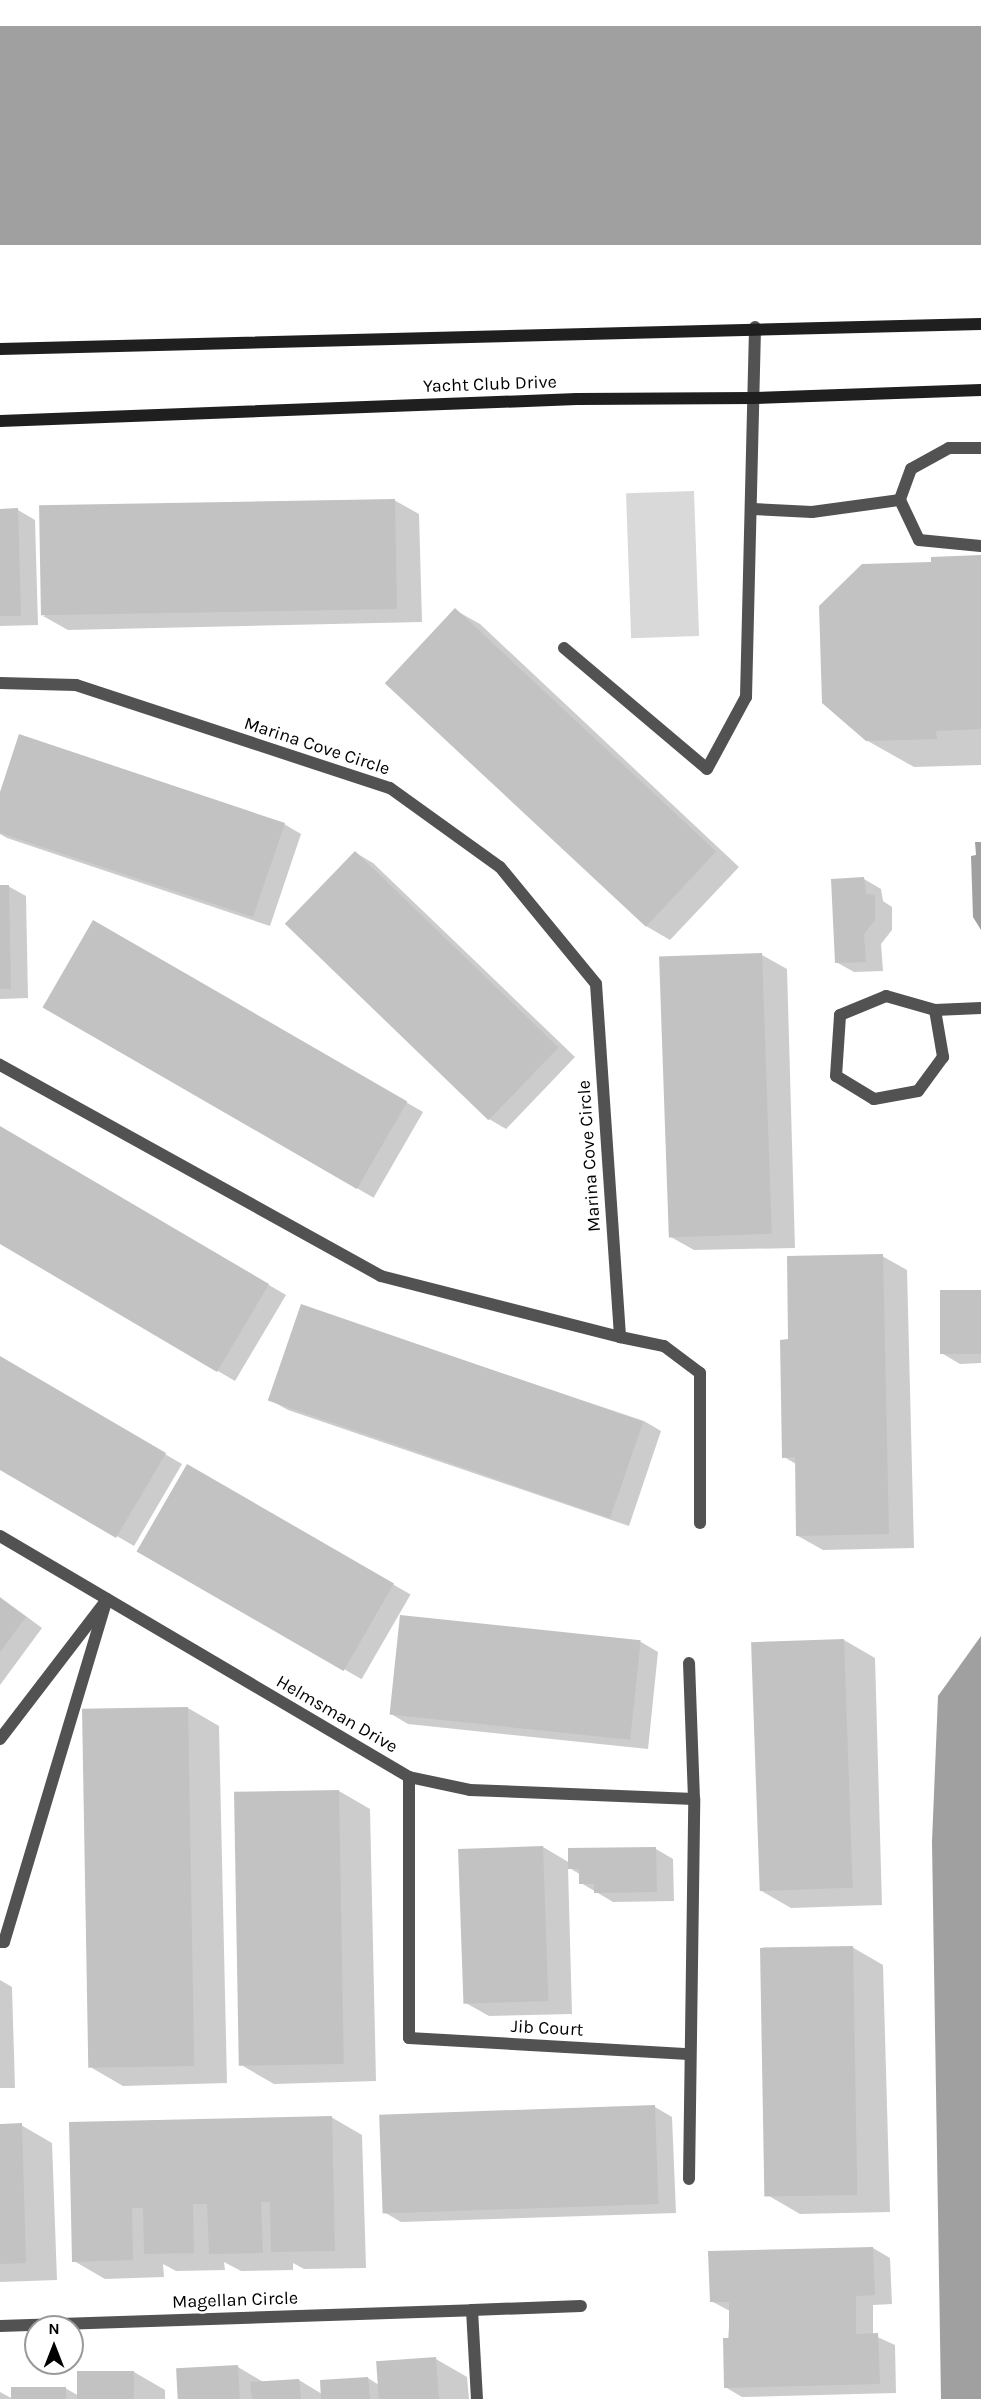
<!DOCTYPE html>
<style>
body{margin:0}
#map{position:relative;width:981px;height:2399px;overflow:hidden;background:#fff;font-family:Karla,sans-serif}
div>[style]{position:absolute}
.green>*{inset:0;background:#d9d9d9;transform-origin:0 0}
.water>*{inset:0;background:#a0a0a0;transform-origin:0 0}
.shadow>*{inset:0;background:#0003;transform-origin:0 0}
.building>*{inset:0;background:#c2c2c2;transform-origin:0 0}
.lane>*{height:12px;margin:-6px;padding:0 6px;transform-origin:6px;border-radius:6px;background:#525252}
.street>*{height:12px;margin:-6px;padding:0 6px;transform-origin:6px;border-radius:6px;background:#525252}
.secondary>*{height:12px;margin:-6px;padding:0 6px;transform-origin:6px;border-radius:6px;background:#1f1f1f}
span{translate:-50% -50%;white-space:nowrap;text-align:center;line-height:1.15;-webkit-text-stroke:5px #fff;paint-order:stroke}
.street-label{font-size:18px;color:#000}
.north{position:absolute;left:24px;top:2315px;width:60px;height:60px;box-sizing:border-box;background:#fff;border:2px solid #999;border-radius:50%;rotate:0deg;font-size:16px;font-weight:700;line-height:24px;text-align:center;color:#000}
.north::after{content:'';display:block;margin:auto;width:21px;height:27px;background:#000;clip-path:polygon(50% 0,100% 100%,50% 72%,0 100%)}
</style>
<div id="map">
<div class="green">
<div style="left:694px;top:491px;width:145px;height:68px;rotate:88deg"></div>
</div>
<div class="water">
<div style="left:981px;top:26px;width:219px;height:981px;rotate:90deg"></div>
<div style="clip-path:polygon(975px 842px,981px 842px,981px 930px,973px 917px,971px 856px,976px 855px)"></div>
<div style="clip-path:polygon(981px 1636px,981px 2399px,941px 2399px,932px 1842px,938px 1696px)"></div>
</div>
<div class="shadow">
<div style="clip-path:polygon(394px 500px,419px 514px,422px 622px,68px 630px,43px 616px)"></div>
<div style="clip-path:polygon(0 510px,18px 510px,35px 520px,38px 625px,0 626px)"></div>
<div style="clip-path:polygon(981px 557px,981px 765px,914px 767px,866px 740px,932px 564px)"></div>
<div style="clip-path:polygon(455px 610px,480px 624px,739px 867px,670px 940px,646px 926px)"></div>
<div style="clip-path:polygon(0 797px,284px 824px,301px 834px,270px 926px,7px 838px,0 834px)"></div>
<div style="clip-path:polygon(356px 853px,373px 863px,575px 1057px,506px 1129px,489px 1119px)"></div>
<div style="clip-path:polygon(864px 879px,881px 889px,883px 901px,892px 907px,892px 930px,881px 944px,883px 971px,854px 972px,836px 962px)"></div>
<div style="clip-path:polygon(8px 886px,26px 896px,28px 998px,0 999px,0 887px)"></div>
<div style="left:94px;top:922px;width:380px;height:99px;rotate:30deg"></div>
<div style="clip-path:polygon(762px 955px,787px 969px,795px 1248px,694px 1250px,669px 1236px)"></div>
<div style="clip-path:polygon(0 1128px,286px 1295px,235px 1381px,0 1243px)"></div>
<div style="clip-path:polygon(882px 1256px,907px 1270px,914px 1548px,823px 1550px,798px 1536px,796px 1464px,784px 1457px,790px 1340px)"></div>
<div style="clip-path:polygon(981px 1292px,981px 1363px,960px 1364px,943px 1354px)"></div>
<div style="clip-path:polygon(302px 1306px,644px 1421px,661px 1431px,629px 1526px,288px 1410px,270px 1400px)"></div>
<div style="clip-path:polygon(0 1358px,182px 1464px,134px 1546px,0 1468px)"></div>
<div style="left:188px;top:1466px;width:257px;height:98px;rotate:30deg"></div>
<div style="clip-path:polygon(0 1597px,42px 1628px,0 1685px)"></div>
<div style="clip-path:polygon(844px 1640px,875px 1658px,882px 1905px,791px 1908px,760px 1890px)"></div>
<div style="clip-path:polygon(641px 1642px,658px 1652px,648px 1749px,408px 1724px,391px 1714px)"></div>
<div style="clip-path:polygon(188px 1708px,219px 1726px,227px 2083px,123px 2086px,92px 2068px)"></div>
<div style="clip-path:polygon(339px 1791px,370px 1809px,376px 2081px,274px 2084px,243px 2066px)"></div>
<div style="clip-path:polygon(543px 1847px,570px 1863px,656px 1849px,673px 1859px,674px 1901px,613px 1902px,581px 1883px,581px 1875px,568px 1867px,572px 2014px,489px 2016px,464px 2002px)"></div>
<div style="clip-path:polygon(852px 1947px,883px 1965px,890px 2212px,800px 2214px,769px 2196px)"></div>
<div style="clip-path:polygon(0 1980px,12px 1987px,15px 2088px,0 2088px)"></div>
<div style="clip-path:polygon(655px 2107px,672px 2117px,676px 2213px,401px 2222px,384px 2212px)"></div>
<div style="clip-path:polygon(331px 2117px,362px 2135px,366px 2268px,304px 2269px,293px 2263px,293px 2270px,241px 2271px,224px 2262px,225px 2270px,176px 2271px,163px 2264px,164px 2277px,105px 2279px,74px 2261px,71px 2124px)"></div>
<div style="clip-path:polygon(0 2125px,21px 2125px,52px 2143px,57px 2280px,0 2282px)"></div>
<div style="clip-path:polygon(873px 2248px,890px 2258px,892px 2304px,873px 2305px,873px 2335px,895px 2345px,896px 2393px,742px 2397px,725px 2387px,730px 2311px,711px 2301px,710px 2252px)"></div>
<div style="clip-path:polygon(436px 2359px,467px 2377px,469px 2399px,180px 2399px,238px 2367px,265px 2383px,299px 2380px,322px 2394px,368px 2378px,379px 2385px)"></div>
<div style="clip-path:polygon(134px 2372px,165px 2390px,165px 2399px,13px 2399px,65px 2388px,79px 2396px)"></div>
<div style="clip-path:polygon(0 2392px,13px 2399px,0 2399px)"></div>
</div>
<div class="building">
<div style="left:395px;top:499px;width:110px;height:356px;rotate:89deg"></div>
<div style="clip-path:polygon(18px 508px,21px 616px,0 616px,0 509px)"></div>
<div style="clip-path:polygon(981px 555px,981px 729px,936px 731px,937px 739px,866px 741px,822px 703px,819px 606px,862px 564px,931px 562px,931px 557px)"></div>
<div style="left:455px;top:608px;width:357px;height:103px;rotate:43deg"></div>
<div style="clip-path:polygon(19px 734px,285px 823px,253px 917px,0 833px,0 792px)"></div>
<div style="left:355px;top:851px;width:283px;height:101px;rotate:44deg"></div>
<div style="clip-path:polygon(864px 877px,866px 894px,875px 895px,875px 920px,864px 934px,866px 962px,835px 963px,831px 879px)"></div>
<div style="clip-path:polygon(0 885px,9px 885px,11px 989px,0 989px)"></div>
<div style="left:93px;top:920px;width:363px;height:101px;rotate:30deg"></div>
<div style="left:762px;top:953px;width:281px;height:103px;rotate:88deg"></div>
<div style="clip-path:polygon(0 1126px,269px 1284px,217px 1372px,0 1244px)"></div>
<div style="clip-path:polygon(883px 1254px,889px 1534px,796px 1536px,795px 1457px,782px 1458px,780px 1340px,788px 1339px,787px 1256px)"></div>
<div style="left:981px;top:1290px;width:64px;height:41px;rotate:90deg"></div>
<div style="left:301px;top:1304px;width:362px;height:102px;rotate:19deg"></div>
<div style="clip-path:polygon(0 1356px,166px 1453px,116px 1538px,0 1470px)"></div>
<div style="left:187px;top:1464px;width:239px;height:101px;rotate:30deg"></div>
<div style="clip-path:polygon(0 1598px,26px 1617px,0 1652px)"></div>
<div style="left:400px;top:1615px;width:242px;height:100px;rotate:6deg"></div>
<div style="left:844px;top:1639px;width:249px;height:93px;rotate:88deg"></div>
<div style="left:188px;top:1707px;width:359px;height:106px;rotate:89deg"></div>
<div style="left:339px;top:1790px;width:274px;height:105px;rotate:89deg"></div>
<div style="left:543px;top:1846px;width:155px;height:85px;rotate:88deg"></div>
<div style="clip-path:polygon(656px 1847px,657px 1892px,594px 1893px,594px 1884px,579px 1884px,579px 1869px,568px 1869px,568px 1848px)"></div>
<div style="left:853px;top:1946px;width:249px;height:93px;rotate:89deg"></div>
<div style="left:655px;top:2105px;width:99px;height:276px;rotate:88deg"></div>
<div style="clip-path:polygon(332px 2116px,335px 2251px,271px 2252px,270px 2202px,261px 2202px,263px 2253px,209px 2254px,207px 2204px,193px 2204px,194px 2253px,144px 2254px,143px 2208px,132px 2208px,133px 2260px,72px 2262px,69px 2122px)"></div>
<div style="clip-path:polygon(22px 2123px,26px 2263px,0 2264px,0 2124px)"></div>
<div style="clip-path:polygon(873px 2247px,875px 2295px,856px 2296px,856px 2334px,878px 2333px,880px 2384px,724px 2388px,723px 2338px,729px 2338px,729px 2302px,710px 2302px,708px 2251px)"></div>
<div style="left:436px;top:2357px;width:42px;height:60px;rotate:86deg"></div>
<div style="left:238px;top:2365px;width:34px;height:62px;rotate:87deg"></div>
<div style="left:77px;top:2371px;width:57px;height:28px"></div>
<div style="clip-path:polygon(368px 2377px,370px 2399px,321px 2399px,320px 2380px)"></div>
<div style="clip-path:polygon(299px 2379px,301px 2399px,252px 2399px,250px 2382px)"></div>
<div style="left:11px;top:2387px;width:55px;height:12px"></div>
</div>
<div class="lane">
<div style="left:981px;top:448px;width:32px;rotate:180deg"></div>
<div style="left:949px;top:448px;width:43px;rotate:151.1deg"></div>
<div style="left:911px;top:469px;width:33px;rotate:110deg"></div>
<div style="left:900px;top:500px;width:44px;rotate:64.6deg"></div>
<div style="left:919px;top:540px;width:62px;rotate:5.5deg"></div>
<div style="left:752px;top:509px;width:60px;rotate:2.9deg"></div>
<div style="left:812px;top:512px;width:89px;rotate:-7.8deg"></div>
<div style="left:564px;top:648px;width:187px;rotate:40.2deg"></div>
<div style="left:707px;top:769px;width:82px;rotate:-61.6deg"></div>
<div style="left:746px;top:697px;width:370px;rotate:-88.6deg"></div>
<div style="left:935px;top:1010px;width:48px;rotate:80.3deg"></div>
<div style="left:943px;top:1057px;width:42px;rotate:126.3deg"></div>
<div style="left:918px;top:1091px;width:45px;rotate:169.7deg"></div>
<div style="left:874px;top:1099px;width:44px;rotate:-148.8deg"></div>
<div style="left:836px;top:1076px;width:61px;rotate:-86.2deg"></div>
<div style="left:840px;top:1015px;width:50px;rotate:-22.4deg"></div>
<div style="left:886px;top:996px;width:51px;rotate:15.9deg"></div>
<div style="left:935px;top:1010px;width:46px;rotate:-2.5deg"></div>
</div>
<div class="street">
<div style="left:0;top:683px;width:76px;rotate:1.5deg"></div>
<div style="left:76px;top:685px;width:330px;rotate:18.2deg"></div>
<div style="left:390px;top:788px;width:135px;rotate:35.7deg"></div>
<div style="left:500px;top:867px;width:151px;rotate:50.6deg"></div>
<div style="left:596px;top:984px;width:354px;rotate:86.1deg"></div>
<div style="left:620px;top:1337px;width:247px;rotate:-165.7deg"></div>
<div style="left:381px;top:1276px;width:436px;rotate:-151deg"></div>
<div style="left:620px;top:1337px;width:45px;rotate:11.6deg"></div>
<div style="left:664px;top:1346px;width:45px;rotate:36.9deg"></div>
<div style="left:700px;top:1373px;width:150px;rotate:90deg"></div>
<div style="left:0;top:1536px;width:475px;rotate:30.5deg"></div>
<div style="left:409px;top:1777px;width:62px;rotate:12deg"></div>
<div style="left:470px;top:1790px;width:224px;rotate:2.3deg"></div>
<div style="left:0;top:1739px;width:169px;rotate:-52.5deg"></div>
<div style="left:409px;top:1777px;width:261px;rotate:90deg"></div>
<div style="left:409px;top:2038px;width:280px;rotate:3.3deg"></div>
<div style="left:0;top:1942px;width:4px"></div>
<div style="left:4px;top:1942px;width:358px;rotate:-73.3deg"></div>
<div style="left:689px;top:2179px;width:380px;rotate:-89.2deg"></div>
<div style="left:694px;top:1799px;width:136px;rotate:-92.1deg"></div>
<div style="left:472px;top:2310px;width:109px;rotate:-2.1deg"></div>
<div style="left:0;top:2326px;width:472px;rotate:-1.9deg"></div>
<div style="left:472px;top:2310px;width:89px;rotate:86.8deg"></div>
</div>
<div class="secondary">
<div style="left:0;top:349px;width:981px;rotate:-1.46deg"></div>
<div style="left:0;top:421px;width:577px;rotate:-2.18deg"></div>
<div style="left:577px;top:399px;width:177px;rotate:-0.3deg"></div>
<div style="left:754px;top:398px;width:227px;rotate:-2deg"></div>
</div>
<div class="street-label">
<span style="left:490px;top:384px;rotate:-2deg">Yacht Club Drive</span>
<span style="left:317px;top:746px;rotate:18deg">Marina Cove Circle</span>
<span style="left:589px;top:1156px;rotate:-94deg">Marina Cove Circle</span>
<span style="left:337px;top:1714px;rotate:30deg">Helmsman Drive</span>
<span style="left:547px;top:2028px;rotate:3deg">Jib Court</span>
<span style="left:235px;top:2300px;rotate:-2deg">Magellan Circle</span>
</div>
<div class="north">N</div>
</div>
